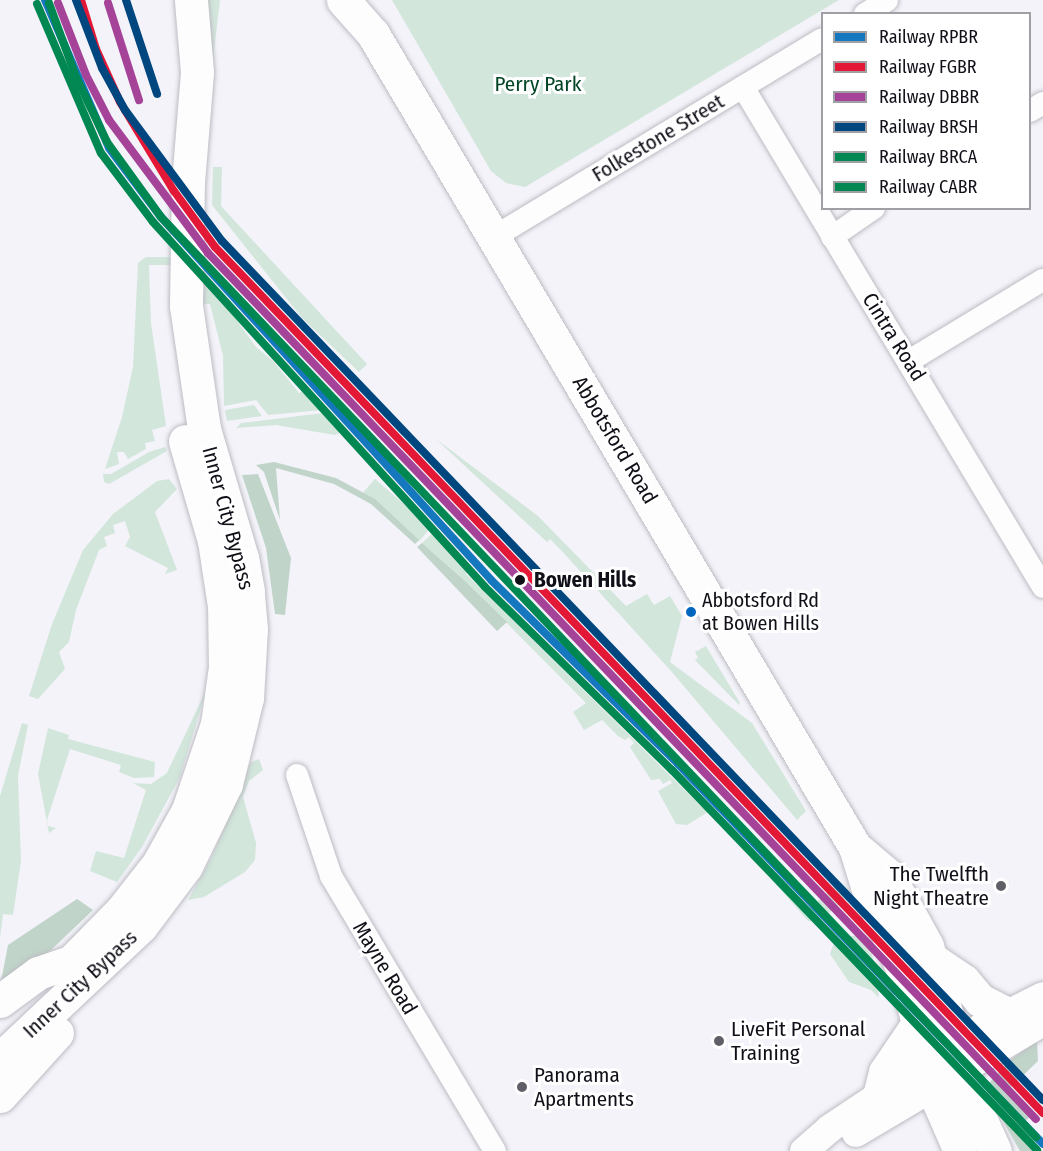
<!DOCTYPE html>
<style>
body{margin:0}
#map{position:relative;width:1043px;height:1151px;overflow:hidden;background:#f3f3f9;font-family:"Fira Sans Condensed",sans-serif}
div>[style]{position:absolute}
.green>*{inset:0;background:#d2e6db;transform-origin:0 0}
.forest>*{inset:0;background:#c0d4c9}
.roads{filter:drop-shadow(0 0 2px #bdbcc4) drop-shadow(0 0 2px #bdbcc4)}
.minor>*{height:22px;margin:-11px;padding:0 11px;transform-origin:11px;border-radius:11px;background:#fdfdfe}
.major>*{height:28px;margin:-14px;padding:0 14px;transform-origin:14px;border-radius:14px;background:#fdfdfe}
.highway>*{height:33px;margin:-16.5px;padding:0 16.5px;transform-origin:16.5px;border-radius:16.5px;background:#fdfdfe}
.rail-1>*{height:8px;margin:-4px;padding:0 4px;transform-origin:4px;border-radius:4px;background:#1578be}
.rail-2>*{height:8px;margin:-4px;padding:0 4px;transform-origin:4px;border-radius:4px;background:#e31837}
.rail-3>*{height:8px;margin:-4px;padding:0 4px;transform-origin:4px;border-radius:4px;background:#a54399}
.rail-4>*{height:8px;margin:-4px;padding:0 4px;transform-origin:4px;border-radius:4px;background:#00467f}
.rail-5>*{height:8px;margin:-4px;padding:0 4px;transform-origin:4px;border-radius:4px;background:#008752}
.rail-6>*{height:8px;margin:-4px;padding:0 4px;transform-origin:4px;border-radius:4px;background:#008752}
.dots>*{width:16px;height:16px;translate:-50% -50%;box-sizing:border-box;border:3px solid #fff;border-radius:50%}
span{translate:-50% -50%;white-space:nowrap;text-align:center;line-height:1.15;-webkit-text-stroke:6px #fff;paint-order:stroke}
.bus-label{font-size:20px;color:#111019}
.left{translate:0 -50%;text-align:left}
.park-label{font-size:21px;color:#004424}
.street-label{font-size:21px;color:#111019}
.stop-label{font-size:21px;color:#111019;font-weight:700}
.poi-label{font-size:21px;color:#111019}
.right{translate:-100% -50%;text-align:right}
.legend{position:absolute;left:821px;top:12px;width:210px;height:198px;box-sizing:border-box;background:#fff;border:2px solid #a09fa3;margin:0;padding:8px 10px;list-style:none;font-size:18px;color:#111019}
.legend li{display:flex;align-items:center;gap:12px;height:30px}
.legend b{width:30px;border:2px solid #a09fa3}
</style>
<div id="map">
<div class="green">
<div style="clip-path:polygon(206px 0,220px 0,211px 76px)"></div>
<div style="clip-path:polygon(392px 0,839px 0,525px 187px,506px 183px,491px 171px)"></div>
<div style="clip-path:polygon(213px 167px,222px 167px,221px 206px,367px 364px,359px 372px,302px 318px,212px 205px)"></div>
<div style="clip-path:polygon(146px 257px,174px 257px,214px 289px,256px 347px,273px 361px,299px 393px,306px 390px,322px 410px,268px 415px,256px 400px,224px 406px,223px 356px,210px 304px,202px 304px,174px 265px,149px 265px,151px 323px,166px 426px,152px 430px,155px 441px,145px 443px,146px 449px,128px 459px,124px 452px,117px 452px,119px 464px,105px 469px,122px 417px,133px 367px,138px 263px)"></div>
<div style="clip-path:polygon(254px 405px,262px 416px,227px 421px,225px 410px)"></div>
<div style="clip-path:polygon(324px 413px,342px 431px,335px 435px,276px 425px,236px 428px,241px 423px)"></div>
<div style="clip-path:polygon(436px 439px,538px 516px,626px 606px,647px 594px,654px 605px,670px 596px,682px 616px,670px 662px,752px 723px,806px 811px,797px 820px,671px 671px,560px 549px,550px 539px,547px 542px)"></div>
<div style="clip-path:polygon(165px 447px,167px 451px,109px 484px,104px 482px,103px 474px,111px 474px,149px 452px)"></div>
<div style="clip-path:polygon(169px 479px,177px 489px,155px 512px,177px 570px,165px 574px,168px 568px,125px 546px,130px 537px,125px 521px,113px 525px,115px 533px,104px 537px,107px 546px,99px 550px,76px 610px,69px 642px,59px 652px,65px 669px,38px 699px,29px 696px,52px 624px,83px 550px,113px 514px,157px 481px)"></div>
<div style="left:375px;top:479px;width:74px;height:18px;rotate:41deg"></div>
<div style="clip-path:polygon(434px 532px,470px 569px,466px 574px,702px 807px,710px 805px,809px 909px,840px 881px,851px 892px,845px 899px,819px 922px,808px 921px,711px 810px,687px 825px,676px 824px,658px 791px,672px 783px,670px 780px,663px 784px,660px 779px,651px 780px,630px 747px,634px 743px,629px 737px,625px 740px,618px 736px,602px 720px,584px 730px,573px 712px,586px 703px,465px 581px,422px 543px)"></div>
<div style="clip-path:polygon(706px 646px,740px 703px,739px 705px,695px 660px,698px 658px,695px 652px)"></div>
<div style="clip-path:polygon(207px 688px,180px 777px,142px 847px,117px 882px,90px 871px,96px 851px,124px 858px,146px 790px,133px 783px,151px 784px,167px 773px)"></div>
<div style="clip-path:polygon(22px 723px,28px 725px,18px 776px,21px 861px,13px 915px,3px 914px,0 938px,0 796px)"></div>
<div style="clip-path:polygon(48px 728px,69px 735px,68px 739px,155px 762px,154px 777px,134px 778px,119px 772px,121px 765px,70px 749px,47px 820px,48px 826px,56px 828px,49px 833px,38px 774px)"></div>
<div style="clip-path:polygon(259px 759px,263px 770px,249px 781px,243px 797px,256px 843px,255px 860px,245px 872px,204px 897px,188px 900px,212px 857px,251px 762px)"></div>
<div style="clip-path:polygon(857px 935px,870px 941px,879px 998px,871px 990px,849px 982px,830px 954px,835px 940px)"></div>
</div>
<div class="forest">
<div style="clip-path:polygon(274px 462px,336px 478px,375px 499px,419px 540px,415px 544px,371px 504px,334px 484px,276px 468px,280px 520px,264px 472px,256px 465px)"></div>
<div style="clip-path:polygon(258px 474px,291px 558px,285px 615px,275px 614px,266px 548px,242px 475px)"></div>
<div style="clip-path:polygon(422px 543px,465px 581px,507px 622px,497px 631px,417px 547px)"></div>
<div style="clip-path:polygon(77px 899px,93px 910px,51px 950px,0 987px,8px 945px)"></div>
<div style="clip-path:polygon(1037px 1041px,1038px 1061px,1010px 1088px,1034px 1113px,1019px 1127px,1042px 1151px,1020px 1151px,988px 1095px,989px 1083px,1010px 1060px)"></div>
</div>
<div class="roads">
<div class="minor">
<div style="left:865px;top:14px;width:26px;rotate:-32deg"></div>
<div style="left:743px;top:87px;width:583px;rotate:59.04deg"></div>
<div style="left:1030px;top:111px;width:15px;rotate:-32deg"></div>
<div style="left:494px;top:237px;width:383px;rotate:-31.1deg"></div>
<div style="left:832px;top:237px;width:51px;rotate:-34.6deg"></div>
<div style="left:909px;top:361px;width:157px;rotate:-31.2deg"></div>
<div style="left:297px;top:775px;width:107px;rotate:71.4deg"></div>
<div style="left:331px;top:876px;width:320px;rotate:59.2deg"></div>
</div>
<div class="major">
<div style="left:856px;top:1133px;width:217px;rotate:-30.7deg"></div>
<div style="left:804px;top:1151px;width:33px;rotate:-41deg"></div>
<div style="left:829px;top:1129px;width:184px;rotate:-33.7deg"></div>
<div style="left:982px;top:1027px;width:68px;rotate:-26.9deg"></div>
</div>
<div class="highway">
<div style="left:343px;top:0;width:45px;rotate:48.6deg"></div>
<div style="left:373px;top:34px;width:945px;rotate:59.34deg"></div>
<div style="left:855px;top:847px;width:41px;rotate:72.9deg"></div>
<div style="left:867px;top:886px;width:100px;rotate:67deg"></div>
<div style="left:906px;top:978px;width:129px;rotate:75.2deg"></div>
<div style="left:939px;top:1103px;width:52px;rotate:66.4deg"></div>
<div style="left:855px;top:847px;width:43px;rotate:40.3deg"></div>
<div style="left:888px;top:875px;width:81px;rotate:61.2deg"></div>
<div style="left:927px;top:946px;width:156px;rotate:74deg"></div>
<div style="left:970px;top:1096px;width:60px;rotate:65.6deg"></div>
<div style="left:933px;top:960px;width:37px;rotate:34deg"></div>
<div style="left:964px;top:981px;width:25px;rotate:50deg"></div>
<div style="left:980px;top:1000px;width:29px;rotate:27deg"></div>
<div style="left:65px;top:968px;width:81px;rotate:-45.5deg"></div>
<div style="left:122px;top:910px;width:58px;rotate:-52deg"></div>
<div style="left:158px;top:864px;width:62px;rotate:-60.9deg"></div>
<div style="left:188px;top:810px;width:91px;rotate:-71.4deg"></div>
<div style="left:217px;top:724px;width:58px;rotate:-82deg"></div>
<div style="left:225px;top:667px;width:61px;rotate:-90.9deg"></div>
<div style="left:224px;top:606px;width:66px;rotate:-98.7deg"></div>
<div style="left:214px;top:541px;width:104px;rotate:-106.2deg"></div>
<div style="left:0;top:1001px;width:47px;rotate:-36.4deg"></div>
<div style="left:38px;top:973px;width:36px;rotate:-19deg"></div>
<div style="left:0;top:1059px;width:194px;rotate:-43.3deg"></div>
<div style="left:141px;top:926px;width:75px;rotate:-53.1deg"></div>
<div style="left:186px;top:866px;width:91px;rotate:-64deg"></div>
<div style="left:226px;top:784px;width:89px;rotate:-76.3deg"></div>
<div style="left:247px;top:698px;width:69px;rotate:-86.7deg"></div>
<div style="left:251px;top:629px;width:38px;rotate:-95deg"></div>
<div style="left:248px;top:591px;width:34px;rotate:-100deg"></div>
<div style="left:242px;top:558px;width:134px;rotate:-106.4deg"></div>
<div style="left:204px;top:429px;width:124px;rotate:-98.3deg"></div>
<div style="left:186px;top:306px;width:124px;rotate:-89.1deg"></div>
<div style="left:188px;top:182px;width:110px;rotate:-85.3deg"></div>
<div style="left:197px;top:72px;width:72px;rotate:-94.8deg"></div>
<div style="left:0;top:1096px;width:85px;rotate:-47.9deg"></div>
<div style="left:879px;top:1096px;width:25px;rotate:-76deg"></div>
<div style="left:885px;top:1072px;width:60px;rotate:-55.8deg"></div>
</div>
</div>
<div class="rail-1">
<div style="left:45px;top:0;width:161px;rotate:66.6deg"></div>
<div style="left:109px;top:148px;width:85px;rotate:53.1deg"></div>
<div style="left:160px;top:216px;width:493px;rotate:47.7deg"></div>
<div style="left:492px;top:581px;width:261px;rotate:44.5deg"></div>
<div style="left:678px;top:764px;width:527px;rotate:46.15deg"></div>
</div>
<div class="rail-2">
<div style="left:81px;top:0;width:51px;rotate:73deg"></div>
<div style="left:96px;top:49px;width:58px;rotate:65.6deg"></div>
<div style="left:120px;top:102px;width:104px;rotate:58.8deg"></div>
<div style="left:174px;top:191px;width:69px;rotate:53.8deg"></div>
<div style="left:215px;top:247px;width:1198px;rotate:46.29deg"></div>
</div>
<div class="rail-3">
<div style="left:58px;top:3px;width:77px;rotate:68.7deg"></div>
<div style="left:86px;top:75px;width:51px;rotate:62.9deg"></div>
<div style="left:109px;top:120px;width:166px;rotate:53.3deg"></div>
<div style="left:208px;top:253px;width:1198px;rotate:46.29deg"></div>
<div style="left:108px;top:3px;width:102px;rotate:72.3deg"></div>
</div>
<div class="rail-4">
<div style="left:76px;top:0;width:73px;rotate:69.1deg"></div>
<div style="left:102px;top:68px;width:48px;rotate:61.3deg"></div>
<div style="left:125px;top:110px;width:163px;rotate:53.5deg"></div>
<div style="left:222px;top:241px;width:1188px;rotate:46.3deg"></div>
<div style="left:126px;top:0;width:99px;rotate:71.7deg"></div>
</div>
<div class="rail-5">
<div style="left:37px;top:4px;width:162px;rotate:66.8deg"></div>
<div style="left:101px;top:153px;width:86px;rotate:53deg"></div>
<div style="left:153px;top:222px;width:493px;rotate:47.7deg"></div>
<div style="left:485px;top:587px;width:262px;rotate:44.4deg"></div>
<div style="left:672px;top:770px;width:527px;rotate:46.15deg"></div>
</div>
<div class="rail-6">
<div style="left:49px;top:3px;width:79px;rotate:70deg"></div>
<div style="left:76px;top:77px;width:72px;rotate:64.5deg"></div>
<div style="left:107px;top:142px;width:92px;rotate:54.2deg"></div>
<div style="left:161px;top:217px;width:1270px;rotate:46.44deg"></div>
</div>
<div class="dots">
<div style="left:520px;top:580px;background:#111019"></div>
<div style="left:691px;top:612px;background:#0065bd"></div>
<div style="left:1001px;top:886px;background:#605f67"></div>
<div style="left:719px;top:1041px;background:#605f67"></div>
<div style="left:522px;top:1087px;background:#605f67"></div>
</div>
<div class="bus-label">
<span class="left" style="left:702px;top:612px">Abbotsford Rd<br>at Bowen Hills</span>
</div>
<div class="park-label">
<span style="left:538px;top:84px">Perry Park</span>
</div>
<div class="street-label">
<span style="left:658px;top:138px;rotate:-31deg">Folkestone Street</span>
<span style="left:894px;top:337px;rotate:58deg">Cintra Road</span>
<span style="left:615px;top:440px;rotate:59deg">Abbotsford Road</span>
<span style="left:228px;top:518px;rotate:75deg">Inner City Bypass</span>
<span style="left:385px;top:968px;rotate:59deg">Mayne Road</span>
<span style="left:80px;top:984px;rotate:-43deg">Inner City Bypass</span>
</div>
<div class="stop-label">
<span class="left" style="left:534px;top:580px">Bowen Hills</span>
</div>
<div class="poi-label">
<span class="right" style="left:989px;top:886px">The Twelfth<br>Night Theatre</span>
<span class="left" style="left:731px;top:1041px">LiveFit Personal<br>Training</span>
<span class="left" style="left:534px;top:1087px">Panorama<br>Apartments</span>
</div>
<ul class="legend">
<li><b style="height:8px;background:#1578be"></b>Railway RPBR</li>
<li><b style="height:8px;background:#e31837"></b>Railway FGBR</li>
<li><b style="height:8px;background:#a54399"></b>Railway DBBR</li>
<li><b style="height:8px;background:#00467f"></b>Railway BRSH</li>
<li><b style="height:8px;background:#008752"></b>Railway BRCA</li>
<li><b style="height:8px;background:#008752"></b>Railway CABR</li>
</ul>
</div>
